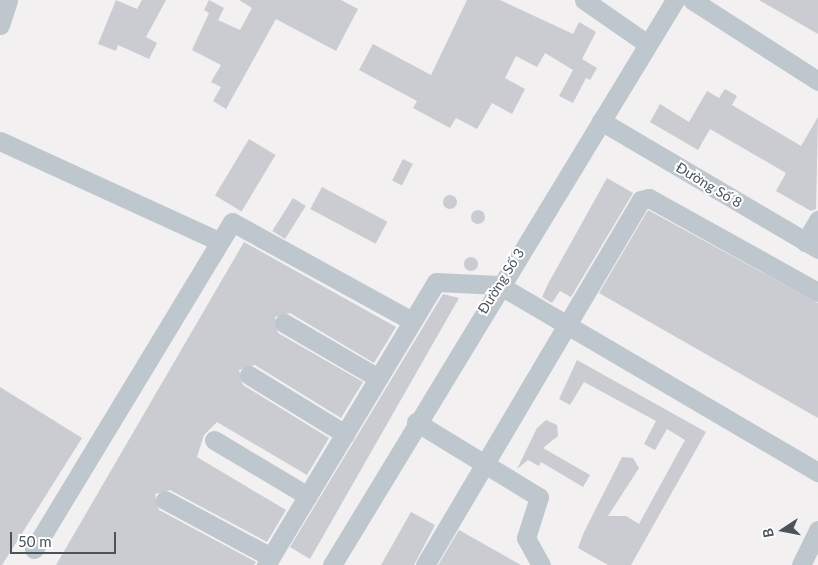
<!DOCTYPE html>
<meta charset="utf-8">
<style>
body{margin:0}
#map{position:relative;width:818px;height:565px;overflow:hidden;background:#f2f0f0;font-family:Lato,sans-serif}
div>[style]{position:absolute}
.building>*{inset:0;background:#caccd2;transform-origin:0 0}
.round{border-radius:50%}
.minor>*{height:19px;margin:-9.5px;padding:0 9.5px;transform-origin:9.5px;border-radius:9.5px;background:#bfc7ce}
span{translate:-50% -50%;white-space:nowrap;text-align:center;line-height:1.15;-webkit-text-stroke:4px #fff;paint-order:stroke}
.street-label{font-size:14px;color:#49535c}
.north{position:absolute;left:758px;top:505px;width:50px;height:50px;-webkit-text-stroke:4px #fff;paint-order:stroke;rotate:259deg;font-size:14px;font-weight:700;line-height:20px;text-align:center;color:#49535c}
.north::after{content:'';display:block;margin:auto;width:18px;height:22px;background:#49535c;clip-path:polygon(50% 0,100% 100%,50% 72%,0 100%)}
.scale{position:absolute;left:10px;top:532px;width:106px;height:22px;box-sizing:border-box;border:2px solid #49535c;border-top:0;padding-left:6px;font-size:15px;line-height:18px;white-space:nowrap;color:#49535c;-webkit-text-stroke:4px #fff;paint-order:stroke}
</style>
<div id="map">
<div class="building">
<div style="clip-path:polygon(116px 0,137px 9px,142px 0,166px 0,146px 37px,157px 43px,149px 59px,118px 45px,116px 51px,98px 44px)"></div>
<div style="clip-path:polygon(209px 0,224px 8px,218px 20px,240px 30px,252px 8px,239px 0,341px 0,358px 9px,336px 51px,276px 19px,226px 109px,213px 101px,221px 87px,211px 82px,221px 65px,192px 50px,209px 13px,204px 10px)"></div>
<div style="clip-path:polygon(467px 0,500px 0,573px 34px,579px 22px,596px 32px,582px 59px,597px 68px,590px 80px,586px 78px,573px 103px,559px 96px,573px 70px,545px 53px,537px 67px,516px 56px,505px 78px,525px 89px,512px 114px,492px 103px,477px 129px,456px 118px,450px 128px,413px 108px,417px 101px,359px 70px,373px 44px,431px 75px)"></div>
<div style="clip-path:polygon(759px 0,818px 0,818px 34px)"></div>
<div style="clip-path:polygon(725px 89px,737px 96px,732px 105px,801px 146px,818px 117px,816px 209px,811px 211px,776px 191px,786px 173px,710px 129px,698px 150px,650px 122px,660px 104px,689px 122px,707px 91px,719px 98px)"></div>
<div style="left:249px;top:139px;width:31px;height:66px;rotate:31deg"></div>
<div style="left:403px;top:159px;width:11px;height:24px;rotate:27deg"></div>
<div style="clip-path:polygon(607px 178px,633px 193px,571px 297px,560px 291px,552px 303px,542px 297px,548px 284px)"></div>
<div style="left:322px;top:187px;width:74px;height:25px;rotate:28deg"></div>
<div class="round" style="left:443px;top:195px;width:14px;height:14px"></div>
<div style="left:293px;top:198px;width:15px;height:39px;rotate:32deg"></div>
<div class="round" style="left:471px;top:210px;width:14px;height:14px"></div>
<div style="clip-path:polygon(648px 210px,818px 303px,818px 418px,599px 293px)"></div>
<div style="clip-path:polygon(244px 242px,396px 327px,374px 363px,290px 313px,275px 317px,278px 333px,363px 382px,341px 418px,255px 365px,239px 370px,243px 385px,329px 438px,307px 475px,217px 422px,204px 435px,197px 457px,286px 510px,267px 542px,170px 490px,155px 494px,159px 510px,256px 562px,254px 565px,56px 565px)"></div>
<div class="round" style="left:464px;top:257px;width:14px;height:14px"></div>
<div style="clip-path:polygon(443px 294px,459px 298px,310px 559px,290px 547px)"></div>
<div style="clip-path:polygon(577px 360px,706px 432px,631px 565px,608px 565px,578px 548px,584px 532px,622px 457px,633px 458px,639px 468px,608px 516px,626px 516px,639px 524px,685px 440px,667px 429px,655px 450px,644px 444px,656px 421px,584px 382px,570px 405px,559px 399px)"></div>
<div style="clip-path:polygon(0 387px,82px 438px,2px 565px,0 565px)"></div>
<div style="clip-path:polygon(546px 420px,557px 425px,558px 436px,543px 448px,590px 475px,583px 487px,541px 462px,539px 466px,528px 460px,517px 469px,537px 428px)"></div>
<div style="clip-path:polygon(411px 512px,435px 525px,414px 565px,381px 565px)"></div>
<div style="clip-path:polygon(459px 530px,521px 565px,438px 565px)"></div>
</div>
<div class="minor">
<div style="left:584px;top:0;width:75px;rotate:34.7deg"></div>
<div style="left:692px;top:0;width:150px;rotate:32.7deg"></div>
<div style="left:0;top:25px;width:26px;rotate:-72deg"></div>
<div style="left:601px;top:121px;width:252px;rotate:30.5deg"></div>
<div style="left:0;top:141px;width:240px;rotate:24.6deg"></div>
<div style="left:805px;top:242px;width:26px;rotate:-59deg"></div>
<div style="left:284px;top:323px;width:109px;rotate:30.3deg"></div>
<div style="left:249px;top:375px;width:113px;rotate:31.6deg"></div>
<div style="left:416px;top:422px;width:144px;rotate:31.4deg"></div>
<div style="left:539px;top:497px;width:43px;rotate:107.6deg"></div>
<div style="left:526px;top:538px;width:31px;rotate:61deg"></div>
<div style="left:214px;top:440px;width:109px;rotate:30.8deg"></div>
<div style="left:165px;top:500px;width:120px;rotate:28.3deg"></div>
<div style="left:34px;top:549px;width:382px;rotate:-58.8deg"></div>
<div style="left:232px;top:222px;width:205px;rotate:28.8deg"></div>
<div style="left:266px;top:565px;width:330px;rotate:-59deg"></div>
<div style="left:436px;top:282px;width:63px;rotate:2.7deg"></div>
<div style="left:499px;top:285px;width:370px;rotate:30.4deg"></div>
<div style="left:332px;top:565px;width:661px;rotate:-58.74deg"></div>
<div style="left:425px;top:565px;width:424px;rotate:-59.4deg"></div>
<div style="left:641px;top:200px;width:8px;rotate:-14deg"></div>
<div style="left:649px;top:198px;width:193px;rotate:29.1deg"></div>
<div style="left:801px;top:565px;width:39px;rotate:-64deg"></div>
</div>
<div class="street-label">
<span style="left:709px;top:185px;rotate:31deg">Đường Số 8</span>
<span style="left:501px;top:281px;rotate:-58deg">Đường Số 3</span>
</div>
<div class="north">B</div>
<div class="scale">50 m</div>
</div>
